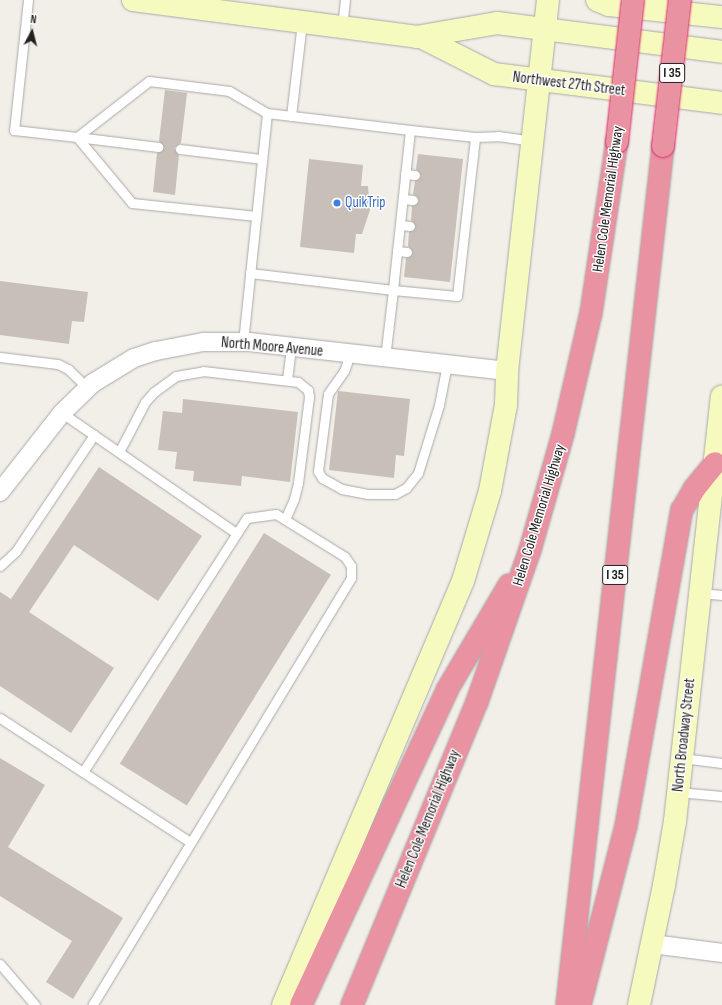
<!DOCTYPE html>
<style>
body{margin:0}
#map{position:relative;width:722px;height:1005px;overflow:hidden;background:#f2efe9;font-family:"Sofia Sans Condensed",sans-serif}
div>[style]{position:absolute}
.building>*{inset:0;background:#c7bfb8;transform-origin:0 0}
.roads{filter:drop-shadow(0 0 1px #a9a9a9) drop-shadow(0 0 1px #a9a9a9)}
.lane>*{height:9px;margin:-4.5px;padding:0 4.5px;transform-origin:4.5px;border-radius:4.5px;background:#fff}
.street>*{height:18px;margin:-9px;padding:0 9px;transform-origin:9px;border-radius:9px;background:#fff}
.secondary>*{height:22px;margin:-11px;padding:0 11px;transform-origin:11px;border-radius:11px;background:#f7fabf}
.highway>*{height:22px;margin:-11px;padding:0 11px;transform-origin:11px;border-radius:11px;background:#e892a2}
.bridges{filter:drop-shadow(0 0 1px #dc2a67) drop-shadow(0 0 1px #dc2a67)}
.highway-bridge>*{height:22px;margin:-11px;padding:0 11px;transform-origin:11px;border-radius:11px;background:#e892a2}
.dots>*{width:11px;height:11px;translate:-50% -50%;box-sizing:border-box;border:2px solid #fff;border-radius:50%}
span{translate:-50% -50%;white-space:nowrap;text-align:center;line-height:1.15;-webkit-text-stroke:3px #fff;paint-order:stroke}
.shield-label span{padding:1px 3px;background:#fff;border:1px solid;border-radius:3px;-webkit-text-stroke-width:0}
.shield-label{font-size:14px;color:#222;font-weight:700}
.street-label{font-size:15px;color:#222}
.shop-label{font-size:15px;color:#366cbe}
.left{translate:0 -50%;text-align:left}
.north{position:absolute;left:12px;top:12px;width:40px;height:40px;-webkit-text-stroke:3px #fff;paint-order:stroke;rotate:7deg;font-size:11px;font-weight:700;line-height:16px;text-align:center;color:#222}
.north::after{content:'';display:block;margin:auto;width:14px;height:18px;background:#222;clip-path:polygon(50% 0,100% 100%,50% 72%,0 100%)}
</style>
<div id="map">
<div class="building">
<div style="clip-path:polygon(165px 90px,187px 93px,181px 143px,174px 148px,179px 155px,175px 195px,153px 192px,157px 153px,164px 148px,159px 141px)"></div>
<div style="clip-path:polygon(418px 154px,463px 159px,450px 282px,404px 277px,406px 258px,413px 253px,408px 246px,409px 232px,416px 227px,411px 220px,412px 206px,419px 201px,413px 194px,415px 181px,421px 176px,416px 169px)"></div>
<div style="clip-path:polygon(309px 159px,363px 165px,361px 186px,368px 186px,370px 210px,362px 234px,356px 234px,354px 253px,300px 247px)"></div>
<div style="clip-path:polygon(0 281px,88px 292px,84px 322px,72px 321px,69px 344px,0 335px)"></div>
<div style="clip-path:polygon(338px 391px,410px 399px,404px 456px,396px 455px,394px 478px,329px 470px)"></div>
<div style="clip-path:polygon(183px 399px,298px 412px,290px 482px,242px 476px,241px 486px,193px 481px,194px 471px,175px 469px,177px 452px,158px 450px,163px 411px,182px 413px)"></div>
<div style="clip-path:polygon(99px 467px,202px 536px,158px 601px,74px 545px,29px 612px,114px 668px,71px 733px,0 686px,0 592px,11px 599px)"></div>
<div style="left:264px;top:533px;width:79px;height:272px;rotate:32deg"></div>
<div style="clip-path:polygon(0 758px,45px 785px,8px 847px,123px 918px,73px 999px,46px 982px,72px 941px,0 896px)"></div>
</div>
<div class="roads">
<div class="lane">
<div style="left:28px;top:0;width:131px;rotate:96.1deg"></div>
<div style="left:14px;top:130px;width:63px;rotate:6.3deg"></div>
<div style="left:77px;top:137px;width:86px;rotate:50.2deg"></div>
<div style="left:132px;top:203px;width:125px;rotate:6deg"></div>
<div style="left:342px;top:28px;width:28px;rotate:-84deg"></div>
<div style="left:291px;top:116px;width:95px;rotate:-83.3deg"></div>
<div style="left:77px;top:137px;width:91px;rotate:-37.9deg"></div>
<div style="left:149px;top:81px;width:81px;rotate:7.1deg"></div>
<div style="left:229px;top:91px;width:44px;rotate:30.1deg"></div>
<div style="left:77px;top:137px;width:82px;rotate:7deg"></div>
<div style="left:475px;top:137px;width:65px;rotate:-173.9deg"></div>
<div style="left:410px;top:130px;width:161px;rotate:96.1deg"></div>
<div style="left:393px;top:290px;width:64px;rotate:5.4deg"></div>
<div style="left:457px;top:296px;width:160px;rotate:-83.5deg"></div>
<div style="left:475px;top:137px;width:23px;rotate:-2deg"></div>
<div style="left:498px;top:136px;width:34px;rotate:8deg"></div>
<div style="left:180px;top:149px;width:83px;rotate:7deg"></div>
<div style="left:405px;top:174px;width:10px;rotate:6deg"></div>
<div style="left:403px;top:199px;width:10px;rotate:6deg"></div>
<div style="left:400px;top:225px;width:10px;rotate:6deg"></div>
<div style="left:397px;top:251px;width:10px;rotate:6deg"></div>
<div style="left:250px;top:273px;width:144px;rotate:6.8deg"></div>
<div style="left:393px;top:290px;width:68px;rotate:96.7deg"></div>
<div style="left:243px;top:342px;width:230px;rotate:-84deg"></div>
<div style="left:267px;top:113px;width:144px;rotate:6.8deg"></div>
<div style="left:350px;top:354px;width:18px;rotate:109deg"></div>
<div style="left:344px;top:371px;width:28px;rotate:125deg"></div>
<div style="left:328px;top:394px;width:78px;rotate:97.4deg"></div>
<div style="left:318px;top:471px;width:8px;rotate:60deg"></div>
<div style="left:322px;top:478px;width:23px;rotate:29deg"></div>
<div style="left:342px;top:489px;width:26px;rotate:11deg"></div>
<div style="left:368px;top:494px;width:27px"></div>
<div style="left:395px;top:494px;width:13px;rotate:-29deg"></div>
<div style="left:406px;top:488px;width:19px;rotate:-51deg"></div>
<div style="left:418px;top:473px;width:71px;rotate:-72.8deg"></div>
<div style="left:439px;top:405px;width:42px;rotate:-79deg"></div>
<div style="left:0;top:357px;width:58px;rotate:6.9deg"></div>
<div style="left:58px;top:364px;width:11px;rotate:27deg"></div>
<div style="left:68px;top:369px;width:28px;rotate:44deg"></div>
<div style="left:287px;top:380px;width:33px;rotate:-83deg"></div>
<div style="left:62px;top:413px;width:211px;rotate:34.6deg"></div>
<div style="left:119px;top:452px;width:56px;rotate:-62.5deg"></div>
<div style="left:145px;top:402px;width:13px;rotate:-48deg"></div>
<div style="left:154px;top:392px;width:27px;rotate:-36deg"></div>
<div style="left:176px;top:376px;width:27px;rotate:-10deg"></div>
<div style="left:203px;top:371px;width:96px;rotate:6.6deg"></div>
<div style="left:298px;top:382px;width:13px;rotate:39deg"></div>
<div style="left:308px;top:390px;width:7px;rotate:82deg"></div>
<div style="left:309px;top:397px;width:87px;rotate:97.3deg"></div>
<div style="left:298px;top:483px;width:16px;rotate:104deg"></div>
<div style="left:294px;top:499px;width:22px;rotate:114deg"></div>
<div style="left:0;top:566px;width:22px;rotate:-43deg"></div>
<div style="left:16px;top:551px;width:140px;rotate:-56.1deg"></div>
<div style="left:700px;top:593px;width:22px;rotate:5deg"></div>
<div style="left:0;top:718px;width:227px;rotate:33.1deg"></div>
<div style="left:682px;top:758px;width:40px;rotate:7.1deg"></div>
<div style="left:83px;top:772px;width:302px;rotate:-57.2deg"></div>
<div style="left:247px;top:518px;width:29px;rotate:-8deg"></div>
<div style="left:276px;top:514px;width:81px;rotate:31.9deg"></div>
<div style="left:345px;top:557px;width:11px;rotate:56deg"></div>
<div style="left:351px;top:566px;width:12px;rotate:90deg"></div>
<div style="left:351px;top:578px;width:499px;rotate:121.2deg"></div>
<div style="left:678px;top:792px;width:44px;rotate:5.2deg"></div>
<div style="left:0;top:964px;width:54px;rotate:49.5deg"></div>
</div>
<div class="street">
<div style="left:0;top:492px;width:100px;rotate:-51.9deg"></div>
<div style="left:62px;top:413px;width:43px;rotate:-44.1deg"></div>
<div style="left:93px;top:383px;width:48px;rotate:-31.4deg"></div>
<div style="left:134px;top:358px;width:23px;rotate:-18deg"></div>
<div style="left:156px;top:351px;width:48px;rotate:-10.8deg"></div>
<div style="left:203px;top:342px;width:46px"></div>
<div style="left:249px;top:342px;width:260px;rotate:6.4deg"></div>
<div style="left:652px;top:944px;width:71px;rotate:7.3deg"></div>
</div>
<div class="secondary">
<div style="left:133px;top:0;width:285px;rotate:7.4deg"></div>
<div style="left:416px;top:37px;width:82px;rotate:-9.8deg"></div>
<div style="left:497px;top:23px;width:227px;rotate:7.3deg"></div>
<div style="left:597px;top:0;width:13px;rotate:23deg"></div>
<div style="left:609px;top:5px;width:114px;rotate:6.1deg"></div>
<div style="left:423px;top:38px;width:80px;rotate:26.9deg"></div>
<div style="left:494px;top:74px;width:230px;rotate:7.2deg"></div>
<div style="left:283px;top:1005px;width:461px;rotate:-67deg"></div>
<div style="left:463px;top:581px;width:94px;rotate:-73.3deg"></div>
<div style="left:490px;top:491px;width:87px;rotate:-79.5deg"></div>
<div style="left:506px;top:405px;width:34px;rotate:-88deg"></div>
<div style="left:507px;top:371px;width:373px;rotate:-83.7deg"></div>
<div style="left:639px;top:1005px;width:123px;rotate:-78.2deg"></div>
<div style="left:664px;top:885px;width:65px;rotate:-80.2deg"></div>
<div style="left:675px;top:821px;width:427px;rotate:-83.7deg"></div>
</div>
<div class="highway">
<div style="left:301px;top:1005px;width:347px;rotate:-65.1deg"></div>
<div style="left:447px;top:690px;width:122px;rotate:-59.4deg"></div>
<div style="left:352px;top:1005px;width:328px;rotate:-67.6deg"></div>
<div style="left:477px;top:702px;width:161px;rotate:-70.8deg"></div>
<div style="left:530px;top:550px;width:121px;rotate:-74.1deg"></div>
<div style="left:563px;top:434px;width:124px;rotate:-77deg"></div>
<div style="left:591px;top:313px;width:173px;rotate:-81.4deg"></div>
<div style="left:567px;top:1005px;width:864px;rotate:-83.62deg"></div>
<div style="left:580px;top:1005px;width:185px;rotate:-75.6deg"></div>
<div style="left:626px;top:826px;width:321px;rotate:-80deg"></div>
<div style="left:682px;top:510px;width:24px;rotate:-60deg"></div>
<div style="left:694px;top:489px;width:33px;rotate:-51deg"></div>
</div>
</div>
<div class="bridges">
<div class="highway-bridge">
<div style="left:617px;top:142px;width:143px;rotate:-83.6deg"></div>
<div style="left:663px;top:146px;width:147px;rotate:-83.4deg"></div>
</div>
</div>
<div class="dots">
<div style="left:337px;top:203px;background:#3f7fe0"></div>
</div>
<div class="shield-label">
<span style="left:672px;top:73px">I 35</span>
<span style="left:615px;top:575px">I 35</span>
</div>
<div class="street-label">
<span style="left:569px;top:84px;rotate:7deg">Northwest 27th Street</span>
<span style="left:608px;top:199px;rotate:-82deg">Helen Cole Memorial Highway</span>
<span style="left:272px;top:347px;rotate:5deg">North Moore Avenue</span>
<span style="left:539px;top:515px;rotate:-73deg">Helen Cole Memorial Highway</span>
<span style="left:684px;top:735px;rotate:-84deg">North Broadway Street</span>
<span style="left:428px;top:819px;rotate:-68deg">Helen Cole Memorial Highway</span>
</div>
<div class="shop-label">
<span class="left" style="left:345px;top:203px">QuikTrip</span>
</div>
<div class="north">N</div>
</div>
